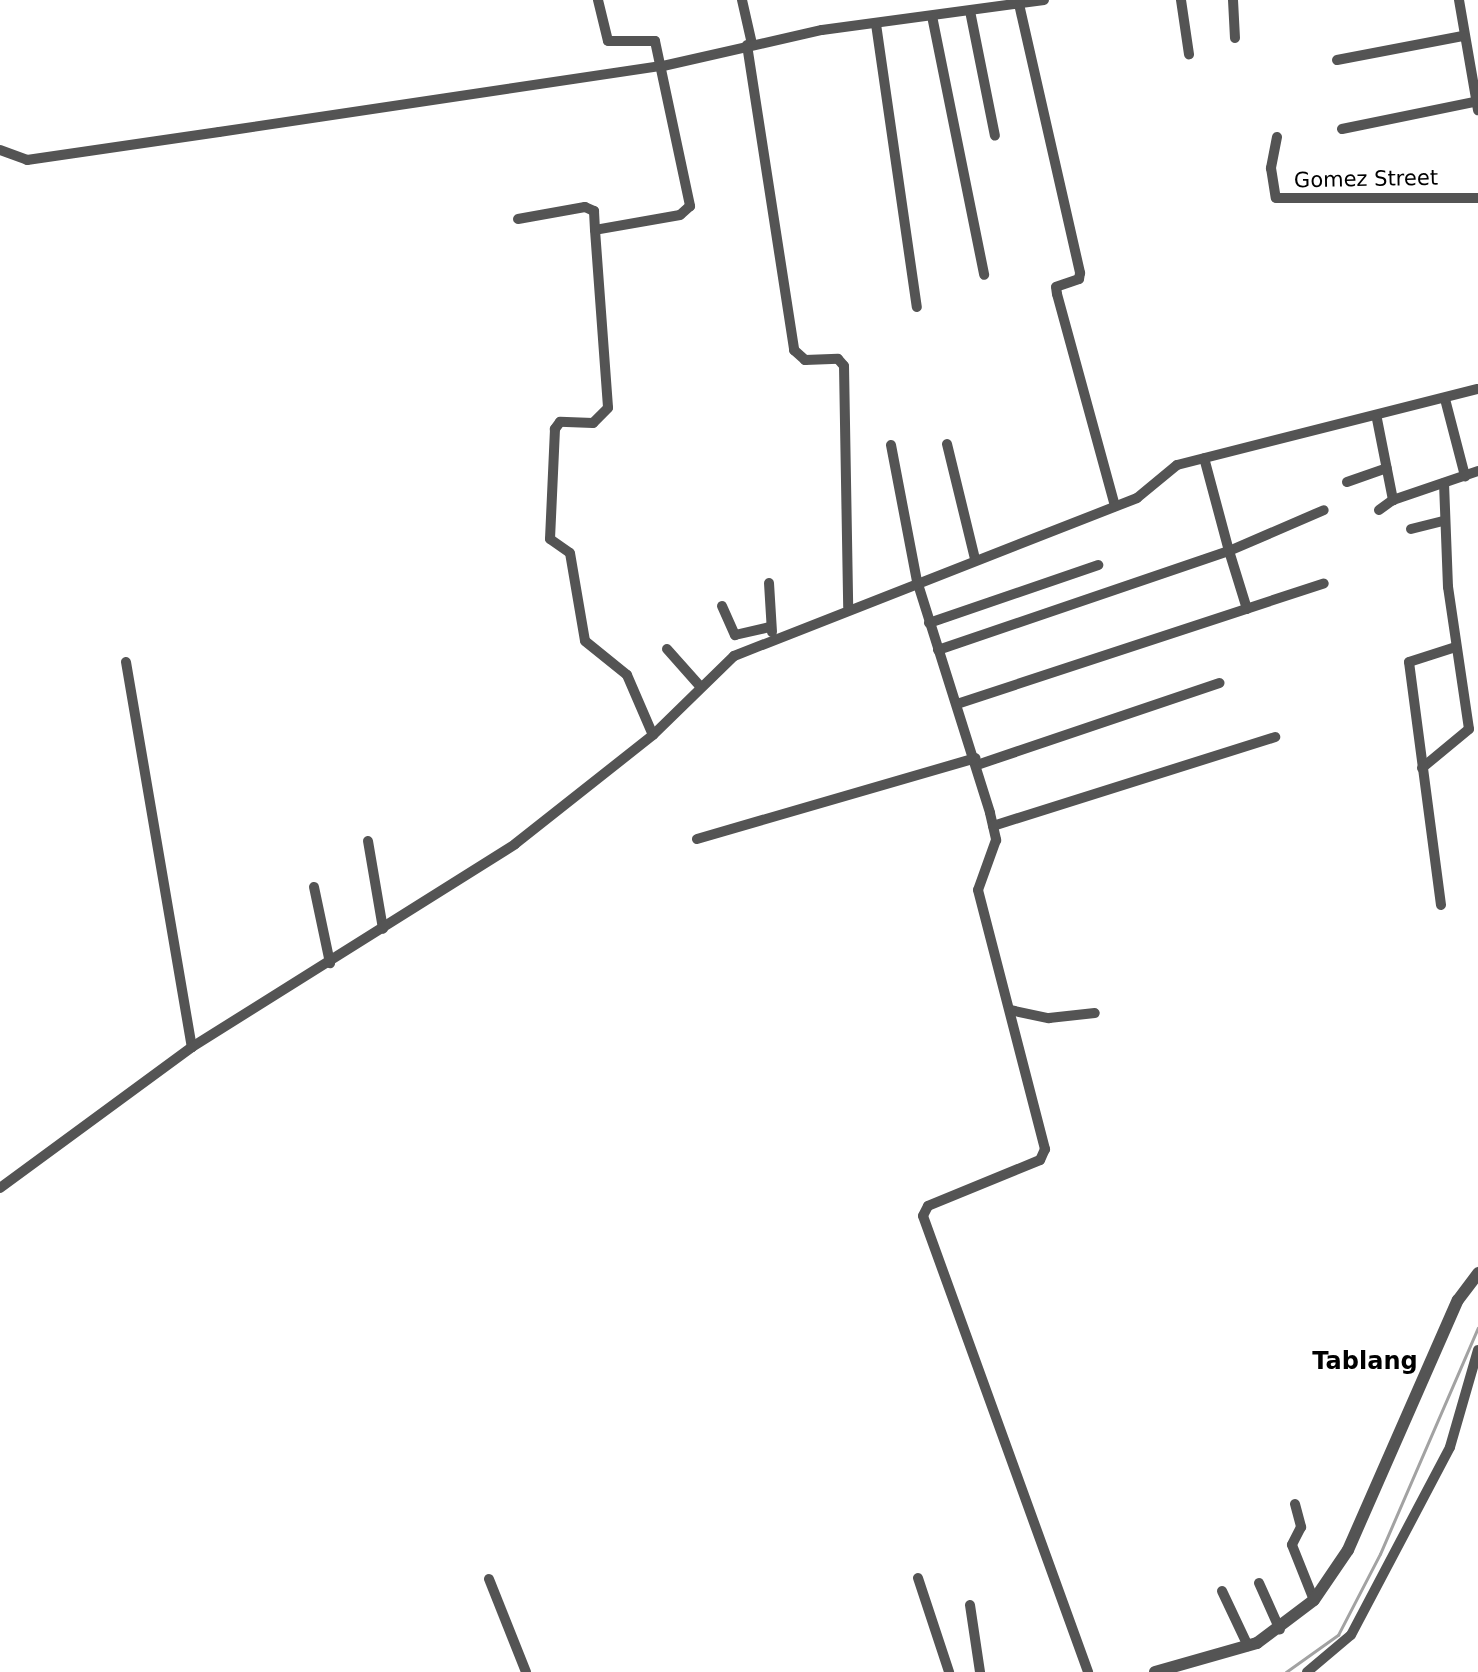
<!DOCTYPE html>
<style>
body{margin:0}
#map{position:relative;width:1478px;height:1672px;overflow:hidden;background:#fff;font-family:"DejaVu Sans",sans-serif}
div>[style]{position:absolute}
.stream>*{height:2.5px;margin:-1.25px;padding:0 1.25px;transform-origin:1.25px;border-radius:1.25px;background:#a2a2a2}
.minor>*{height:10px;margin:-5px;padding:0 5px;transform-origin:5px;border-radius:5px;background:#545454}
.tertiary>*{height:12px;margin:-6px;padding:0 6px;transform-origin:6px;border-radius:6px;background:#545454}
span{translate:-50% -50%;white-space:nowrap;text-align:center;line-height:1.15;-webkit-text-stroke:6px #fff;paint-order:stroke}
.street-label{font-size:21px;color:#000}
.quarter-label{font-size:24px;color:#000;font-weight:700}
</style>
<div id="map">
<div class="stream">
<div style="left:1286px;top:1672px;width:64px;rotate:-35.4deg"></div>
<div style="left:1338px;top:1635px;width:91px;rotate:-62.6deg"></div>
<div style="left:1380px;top:1554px;width:246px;rotate:-66.6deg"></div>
</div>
<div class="minor">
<div style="left:598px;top:0;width:42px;rotate:76.3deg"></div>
<div style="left:608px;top:41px;width:47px"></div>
<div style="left:655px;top:41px;width:169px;rotate:78deg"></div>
<div style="left:690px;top:206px;width:13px;rotate:138deg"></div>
<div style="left:680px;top:215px;width:86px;rotate:170deg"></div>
<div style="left:595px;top:230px;width:178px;rotate:85.8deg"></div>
<div style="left:608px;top:408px;width:21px;rotate:135deg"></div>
<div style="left:593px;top:423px;width:33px;rotate:-178deg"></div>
<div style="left:560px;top:422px;width:9px;rotate:126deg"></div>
<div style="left:555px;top:429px;width:110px;rotate:92.6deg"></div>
<div style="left:550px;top:539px;width:24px;rotate:35deg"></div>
<div style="left:570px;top:553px;width:89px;rotate:80.3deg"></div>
<div style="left:585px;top:641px;width:54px;rotate:39deg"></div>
<div style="left:627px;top:675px;width:65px;rotate:66.6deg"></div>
<div style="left:742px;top:0;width:45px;rotate:77.2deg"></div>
<div style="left:1181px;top:0;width:55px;rotate:81.6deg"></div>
<div style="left:1233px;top:0;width:38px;rotate:87deg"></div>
<div style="left:1459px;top:0;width:112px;rotate:80.2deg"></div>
<div style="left:1019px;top:4px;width:276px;rotate:77.2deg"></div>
<div style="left:1080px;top:273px;width:6px;rotate:99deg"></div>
<div style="left:1079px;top:279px;width:24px;rotate:161deg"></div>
<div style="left:1056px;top:287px;width:7px;rotate:82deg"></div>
<div style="left:1057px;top:294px;width:220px;rotate:74.7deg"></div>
<div style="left:970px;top:11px;width:127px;rotate:78.7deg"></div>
<div style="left:932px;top:16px;width:264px;rotate:78.6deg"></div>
<div style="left:876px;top:24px;width:286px;rotate:81.8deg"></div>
<div style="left:747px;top:45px;width:309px;rotate:81.2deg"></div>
<div style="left:794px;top:350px;width:15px;rotate:42deg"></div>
<div style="left:805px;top:360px;width:33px;rotate:-2deg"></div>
<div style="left:838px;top:359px;width:9px;rotate:49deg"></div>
<div style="left:844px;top:366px;width:241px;rotate:89deg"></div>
<div style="left:1337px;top:60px;width:128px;rotate:-10.8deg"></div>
<div style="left:1342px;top:129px;width:139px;rotate:-11.6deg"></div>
<div style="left:1277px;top:137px;width:32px;rotate:101deg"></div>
<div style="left:1271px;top:168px;width:30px;rotate:81deg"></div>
<div style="left:1276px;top:198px;width:202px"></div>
<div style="left:0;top:150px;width:29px;rotate:20deg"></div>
<div style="left:27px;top:160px;width:194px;rotate:-8.3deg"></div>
<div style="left:219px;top:132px;width:449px;rotate:-8.5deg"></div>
<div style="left:663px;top:66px;width:163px;rotate:-12.8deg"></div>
<div style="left:822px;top:30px;width:224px;rotate:-7.7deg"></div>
<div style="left:518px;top:219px;width:68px;rotate:-10.2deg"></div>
<div style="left:585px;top:207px;width:10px;rotate:24deg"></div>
<div style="left:594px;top:211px;width:19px;rotate:87deg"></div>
<div style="left:1445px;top:399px;width:80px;rotate:75.4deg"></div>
<div style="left:1377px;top:419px;width:83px;rotate:78.8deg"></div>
<div style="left:1393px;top:500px;width:90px;rotate:-18.8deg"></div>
<div style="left:947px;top:444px;width:118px;rotate:76.3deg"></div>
<div style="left:891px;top:445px;width:138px;rotate:79.2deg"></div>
<div style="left:917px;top:581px;width:243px;rotate:72.5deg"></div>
<div style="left:990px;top:813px;width:28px;rotate:77deg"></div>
<div style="left:996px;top:840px;width:53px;rotate:109.8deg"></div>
<div style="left:978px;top:890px;width:268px;rotate:75.5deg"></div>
<div style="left:1045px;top:1149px;width:12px;rotate:114deg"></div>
<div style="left:1040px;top:1160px;width:121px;rotate:157.7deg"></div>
<div style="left:928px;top:1206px;width:11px;rotate:117deg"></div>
<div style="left:923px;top:1216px;width:485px;rotate:70.1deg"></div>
<div style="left:1347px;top:482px;width:42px;rotate:-19.3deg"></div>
<div style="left:1379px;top:510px;width:17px;rotate:-36deg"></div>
<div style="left:1411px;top:529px;width:33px;rotate:-14deg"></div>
<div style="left:769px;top:583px;width:49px;rotate:86.5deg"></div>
<div style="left:722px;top:606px;width:32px;rotate:66deg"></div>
<div style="left:735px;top:635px;width:36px;rotate:-13deg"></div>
<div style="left:1247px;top:609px;width:61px;rotate:-107.2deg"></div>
<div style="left:1229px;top:551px;width:103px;rotate:-23.3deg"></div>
<div style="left:929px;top:623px;width:179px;rotate:-18.9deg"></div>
<div style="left:667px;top:649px;width:48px;rotate:48.4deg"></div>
<div style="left:938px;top:650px;width:307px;rotate:-18.8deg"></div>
<div style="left:1229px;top:551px;width:96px;rotate:-105deg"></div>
<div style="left:126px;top:662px;width:391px;rotate:80.3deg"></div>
<div style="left:957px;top:704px;width:386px;rotate:-18.2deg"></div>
<div style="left:977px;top:765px;width:256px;rotate:-18.7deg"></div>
<div style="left:1422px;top:768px;width:61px;rotate:-39.7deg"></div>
<div style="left:1469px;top:729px;width:144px;rotate:-98.4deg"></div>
<div style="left:1448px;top:587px;width:104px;rotate:-92.2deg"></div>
<div style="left:993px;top:826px;width:296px;rotate:-17.5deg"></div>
<div style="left:697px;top:839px;width:290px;rotate:-16.2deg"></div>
<div style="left:368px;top:841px;width:89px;rotate:80.3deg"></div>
<div style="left:314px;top:887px;width:78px;rotate:78.1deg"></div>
<div style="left:1441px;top:905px;width:245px;rotate:-97.5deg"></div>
<div style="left:1409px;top:662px;width:49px;rotate:-17.7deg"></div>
<div style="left:1010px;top:1010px;width:40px;rotate:12deg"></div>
<div style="left:1049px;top:1018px;width:46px;rotate:-6.2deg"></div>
<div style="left:0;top:1188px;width:238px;rotate:-36.3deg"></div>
<div style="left:192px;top:1047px;width:381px;rotate:-32.1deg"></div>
<div style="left:515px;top:844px;width:176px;rotate:-38.3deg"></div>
<div style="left:653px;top:735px;width:113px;rotate:-44.3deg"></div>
<div style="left:734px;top:656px;width:433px;rotate:-21.4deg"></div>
<div style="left:1137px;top:498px;width:52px;rotate:-39.5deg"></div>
<div style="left:1177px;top:465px;width:310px;rotate:-14.2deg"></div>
<div style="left:1295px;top:1504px;width:24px;rotate:75deg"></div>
<div style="left:1301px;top:1527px;width:20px;rotate:117deg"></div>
<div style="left:1292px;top:1545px;width:59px;rotate:68.2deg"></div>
<div style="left:918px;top:1578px;width:99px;rotate:71.7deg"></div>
<div style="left:489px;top:1579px;width:100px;rotate:68.3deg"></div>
<div style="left:1259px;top:1583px;width:51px;rotate:65.9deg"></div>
<div style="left:1222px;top:1591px;width:61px;rotate:64.7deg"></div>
<div style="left:970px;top:1605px;width:68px;rotate:81.5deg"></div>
<div style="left:1307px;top:1672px;width:57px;rotate:-40.1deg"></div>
<div style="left:1351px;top:1635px;width:212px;rotate:-62.2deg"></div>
<div style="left:1450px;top:1447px;width:101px;rotate:-73.9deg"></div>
</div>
<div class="tertiary">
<div style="left:1155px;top:1672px;width:106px;rotate:-15.9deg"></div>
<div style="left:1257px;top:1643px;width:71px;rotate:-37deg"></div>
<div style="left:1314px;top:1600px;width:60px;rotate:-55.8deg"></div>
<div style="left:1348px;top:1550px;width:273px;rotate:-66.3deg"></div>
<div style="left:1458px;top:1300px;width:34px;rotate:-53deg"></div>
</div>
<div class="street-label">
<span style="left:1366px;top:179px;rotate:-1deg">Gomez Street</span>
</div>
<div class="quarter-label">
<span style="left:1365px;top:1362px">Tablang</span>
</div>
</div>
